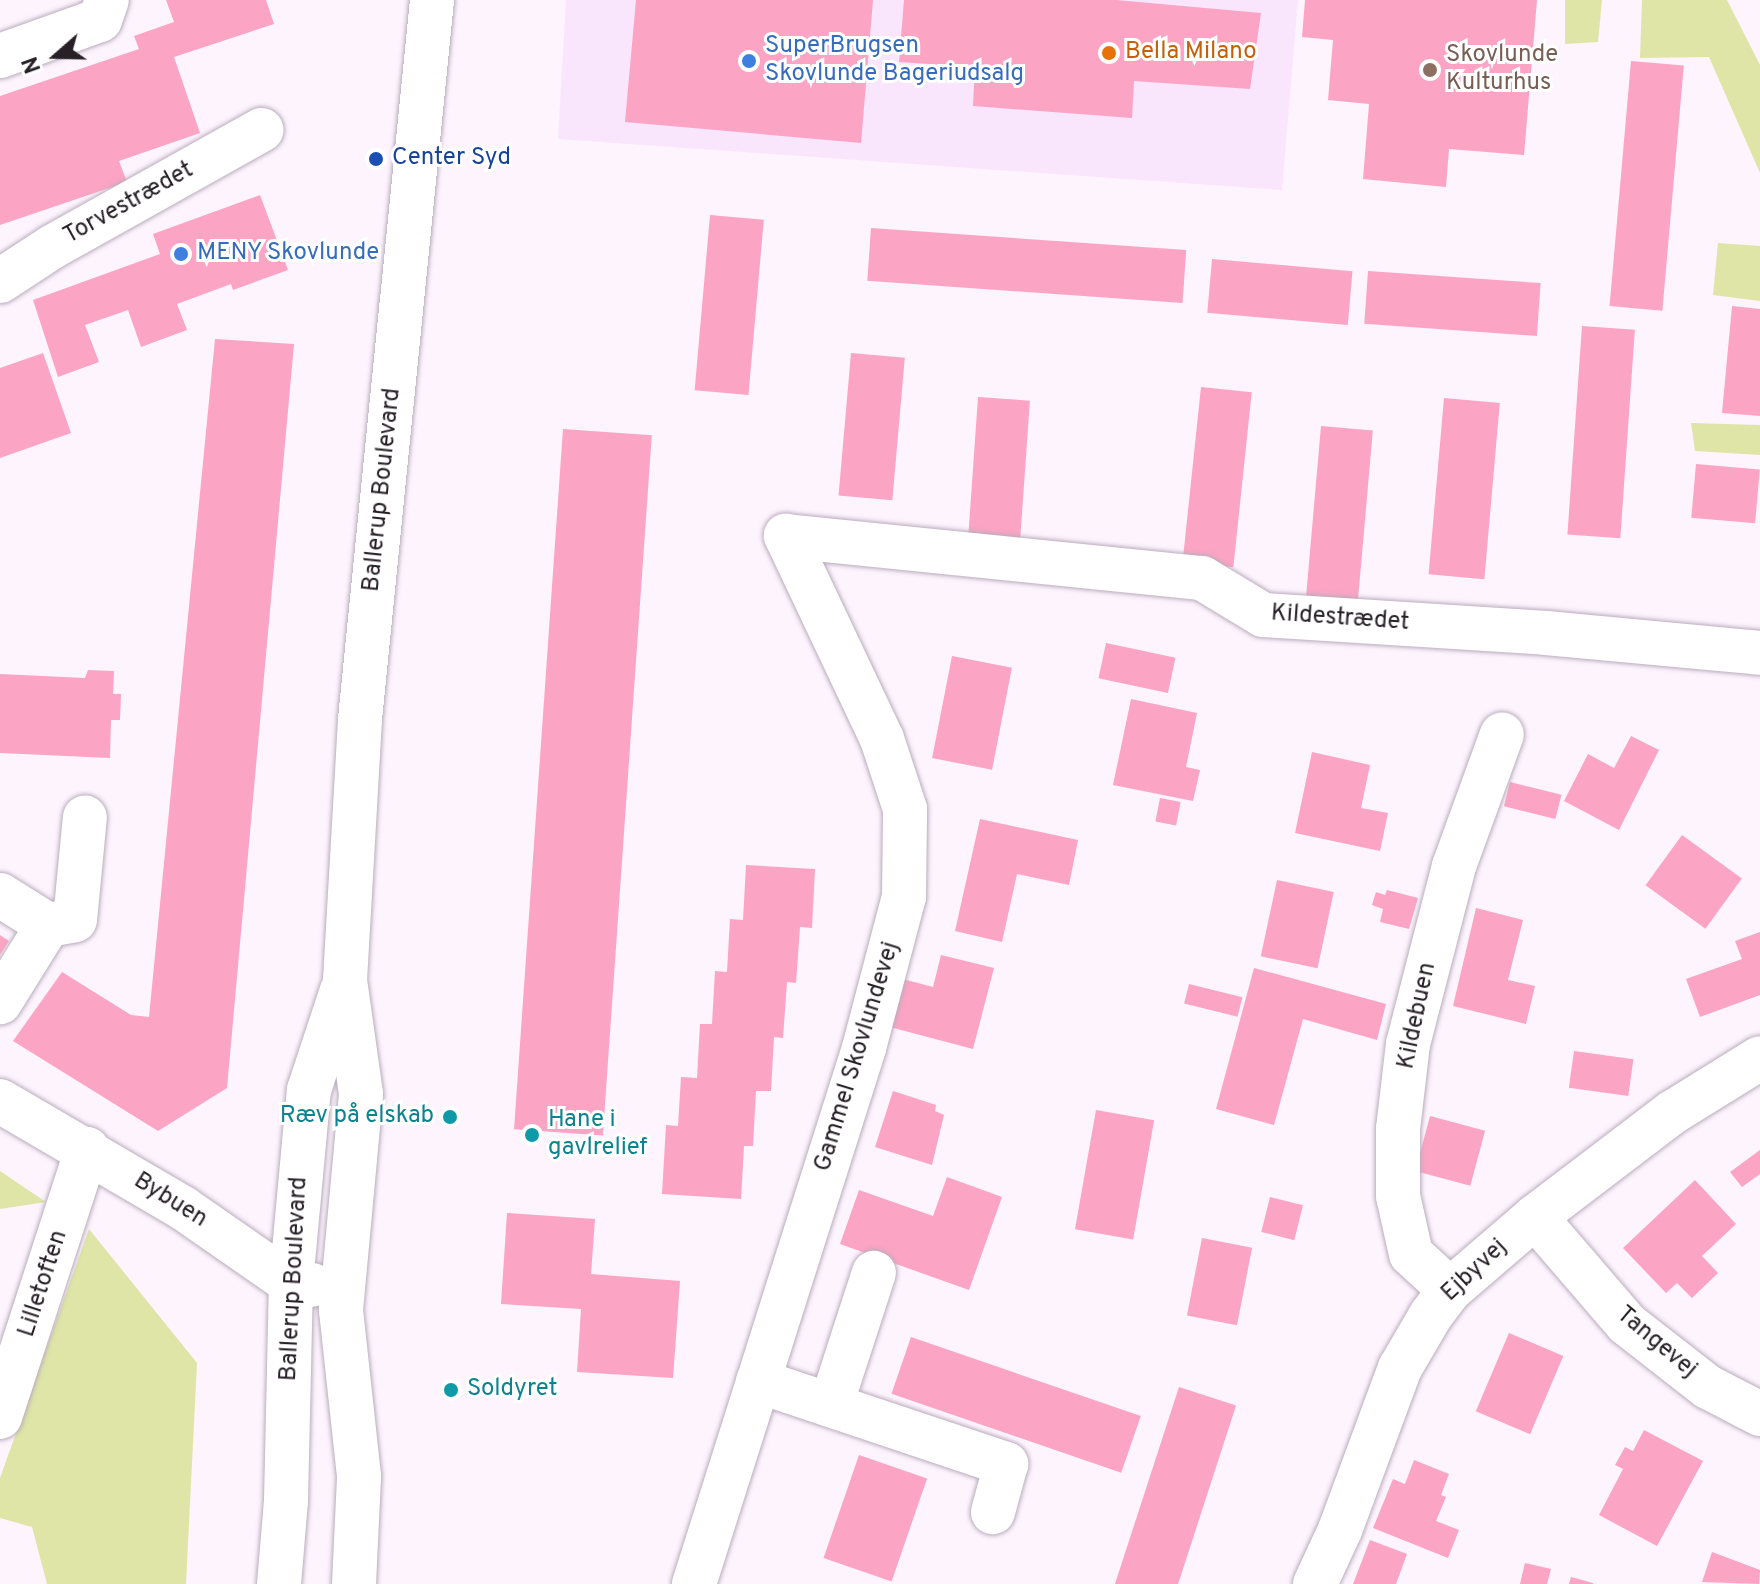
<!DOCTYPE html>
<meta charset="utf-8">
<style>
body{margin:0}
#map{position:relative;width:1760px;height:1584px;overflow:hidden;background:#fdf4fe;font-family:Overpass,sans-serif}
div>[style]{position:absolute}
.built>*{inset:0;background:#f9e5fc}
.green>*{inset:0;background:#dee5a7}
.building>*{inset:0;background:#fba4c4;transform-origin:0 0}
.roads{filter:drop-shadow(0 0 2px #baacbc) drop-shadow(0 0 2px #baacbc)}
.minor>*{height:44px;margin:-22px;padding:0 22px;transform-origin:22px;border-radius:22px;background:#fff}
.dots>*{width:22px;height:22px;translate:-50% -50%;box-sizing:border-box;border:4px solid #fff;border-radius:50%}
span{translate:-50% -50%;white-space:nowrap;text-align:center;line-height:1.15;-webkit-text-stroke:6px #fff;paint-order:stroke}
.shop-label{font-size:24px;color:#366cbe}
.left{translate:0 -50%;text-align:left}
.food-label{font-size:24px;color:#c56008}
.education-label{font-size:24px;color:#785e54}
.transit-label{font-size:24px;color:#164399}
.street-label{font-size:24px;color:#272127}
.culture-label{font-size:24px;color:#0d838f}
.right{translate:-100% -50%;text-align:right}
.north{position:absolute;left:16px;top:16px;width:80px;height:80px;-webkit-text-stroke:6px #fff;paint-order:stroke;rotate:250deg;font-size:22px;font-weight:700;line-height:32px;text-align:center;color:#272127}
.north::after{content:'';display:block;margin:auto;width:28px;height:36px;background:#272127;clip-path:polygon(50% 0,100% 100%,50% 72%,0 100%)}
</style>
<div id="map">
<div class="built">
<div style="clip-path:polygon(566px 0,1298px 0,1282px 190px,558px 139px)"></div>
</div>
<div class="green">
<div style="clip-path:polygon(1565px 0,1602px 0,1598px 42px,1565px 44px)"></div>
<div style="clip-path:polygon(1642px 0,1727px 0,1760px 65px,1760px 173px,1709px 57px,1640px 58px)"></div>
<div style="clip-path:polygon(1718px 243px,1760px 246px,1760px 301px,1713px 295px)"></div>
<div style="clip-path:polygon(1691px 423px,1760px 425px,1760px 455px,1695px 451px)"></div>
<div style="clip-path:polygon(0 1171px,46px 1202px,0 1209px)"></div>
<div style="clip-path:polygon(89px 1229px,197px 1363px,186px 1584px,47px 1584px,32px 1527px,0 1518px,0 1478px)"></div>
</div>
<div class="building">
<div style="clip-path:polygon(166px 0,266px 0,274px 24px,174px 57px,200px 133px,119px 161px,127px 182px,0 225px,0 96px,139px 49px,134px 36px,174px 22px)"></div>
<div style="clip-path:polygon(636px 0,873px 0,861px 143px,625px 122px)"></div>
<div style="clip-path:polygon(904px 0,1116px 0,1261px 13px,1250px 89px,1134px 81px,1132px 118px,973px 106px,975px 67px,899px 62px)"></div>
<div style="clip-path:polygon(1305px 0,1537px 0,1524px 155px,1449px 149px,1446px 187px,1363px 179px,1369px 104px,1328px 100px,1333px 40px,1302px 37px)"></div>
<div style="left:1631px;top:61px;width:53px;height:246px;rotate:5deg"></div>
<div style="clip-path:polygon(260px 195px,288px 270px,233px 290px,231px 284px,177px 304px,187px 330px,141px 347px,128px 310px,85px 325px,99px 362px,58px 377px,33px 300px,160px 254px,153px 234px)"></div>
<div style="left:710px;top:215px;width:54px;height:176px;rotate:5deg"></div>
<div style="left:871px;top:228px;width:316px;height:53px;rotate:4deg"></div>
<div style="left:1212px;top:259px;width:141px;height:54px;rotate:5deg"></div>
<div style="left:1368px;top:271px;width:173px;height:53px;rotate:4deg"></div>
<div style="clip-path:polygon(1732px 306px,1760px 309px,1760px 416px,1722px 413px)"></div>
<div style="left:1582px;top:326px;width:53px;height:209px;rotate:4deg"></div>
<div style="clip-path:polygon(215px 339px,294px 344px,227px 1088px,158px 1131px,13px 1041px,62px 972px,131px 1015px,149px 1017px)"></div>
<div style="clip-path:polygon(43px 353px,71px 433px,0 458px,0 368px)"></div>
<div style="left:851px;top:353px;width:54px;height:143px;rotate:5deg"></div>
<div style="left:1201px;top:387px;width:51px;height:176px;rotate:6deg"></div>
<div style="left:978px;top:397px;width:52px;height:141px;rotate:4deg"></div>
<div style="left:1444px;top:398px;width:56px;height:177px;rotate:5deg"></div>
<div style="left:1321px;top:426px;width:52px;height:176px;rotate:5deg"></div>
<div style="left:563px;top:429px;width:89px;height:702px;rotate:4deg"></div>
<div style="left:1696px;top:464px;width:64px;height:54px;rotate:5deg"></div>
<div style="left:1106px;top:643px;width:71px;height:36px;rotate:12deg"></div>
<div style="left:952px;top:656px;width:61px;height:104px;rotate:11deg"></div>
<div style="clip-path:polygon(88px 670px,114px 671px,113px 694px,121px 694px,120px 720px,111px 720px,110px 758px,0 753px,0 674px,85px 678px)"></div>
<div style="clip-path:polygon(1131px 699px,1197px 713px,1186px 767px,1200px 770px,1193px 801px,1113px 785px)"></div>
<div style="clip-path:polygon(1631px 736px,1659px 750px,1619px 830px,1564px 801px,1588px 754px,1614px 768px)"></div>
<div style="clip-path:polygon(1312px 752px,1370px 765px,1361px 808px,1388px 813px,1380px 851px,1295px 833px)"></div>
<div style="left:1510px;top:782px;width:53px;height:25px;rotate:14deg"></div>
<div style="left:1160px;top:798px;width:21px;height:24px;rotate:11deg"></div>
<div style="clip-path:polygon(980px 819px,1078px 840px,1069px 885px,1017px 874px,1002px 942px,955px 931px)"></div>
<div style="left:1682px;top:835px;width:74px;height:62px;rotate:36deg"></div>
<div style="clip-path:polygon(746px 865px,815px 869px,812px 928px,800px 927px,796px 983px,787px 982px,783px 1038px,774px 1037px,771px 1091px,756px 1091px,753px 1146px,744px 1146px,741px 1199px,662px 1194px,666px 1125px,678px 1126px,681px 1077px,697px 1078px,700px 1024px,712px 1024px,715px 971px,727px 972px,730px 919px,743px 920px)"></div>
<div style="left:1277px;top:880px;width:58px;height:78px;rotate:12deg"></div>
<div style="clip-path:polygon(1387px 890px,1418px 898px,1409px 929px,1380px 922px,1383px 909px,1372px 905px,1376px 892px,1385px 895px)"></div>
<div style="clip-path:polygon(1476px 908px,1523px 920px,1508px 980px,1535px 986px,1526px 1024px,1453px 1006px)"></div>
<div style="clip-path:polygon(1760px 932px,1760px 995px,1700px 1017px,1686px 979px,1742px 959px,1735px 941px)"></div>
<div style="clip-path:polygon(0 935px,9px 941px,0 955px)"></div>
<div style="clip-path:polygon(941px 955px,994px 968px,973px 1049px,886px 1026px,899px 978px,933px 987px)"></div>
<div style="clip-path:polygon(1254px 968px,1386px 1004px,1377px 1040px,1303px 1019px,1274px 1125px,1216px 1109px)"></div>
<div style="left:1189px;top:984px;width:55px;height:20px;rotate:14deg"></div>
<div style="left:1574px;top:1051px;width:60px;height:37px;rotate:8deg"></div>
<div style="clip-path:polygon(893px 1091px,936px 1105px,935px 1111px,944px 1115px,932px 1165px,875px 1147px)"></div>
<div style="left:1096px;top:1110px;width:59px;height:121px;rotate:10deg"></div>
<div style="left:1430px;top:1116px;width:57px;height:57px;rotate:15deg"></div>
<div style="clip-path:polygon(1760px 1150px,1760px 1174px,1742px 1187px,1730px 1172px)"></div>
<div style="clip-path:polygon(947px 1177px,1002px 1197px,969px 1290px,840px 1244px,859px 1190px,933px 1216px)"></div>
<div style="clip-path:polygon(1695px 1180px,1736px 1224px,1702px 1256px,1718px 1273px,1692px 1298px,1677px 1283px,1666px 1293px,1623px 1248px)"></div>
<div style="left:1270px;top:1197px;width:34px;height:36px;rotate:14deg"></div>
<div style="clip-path:polygon(507px 1213px,595px 1219px,591px 1274px,680px 1281px,673px 1378px,577px 1372px,581px 1309px,501px 1304px)"></div>
<div style="left:1202px;top:1238px;width:51px;height:79px;rotate:11deg"></div>
<div style="left:1509px;top:1333px;width:59px;height:85px;rotate:23deg"></div>
<div style="left:911px;top:1337px;width:243px;height:60px;rotate:19deg"></div>
<div style="left:1179px;top:1387px;width:60px;height:207px;rotate:18deg"></div>
<div style="clip-path:polygon(1644px 1430px,1703px 1461px,1657px 1546px,1599px 1515px,1623px 1469px,1615px 1465px,1625px 1447px,1633px 1451px)"></div>
<div style="left:859px;top:1455px;width:72px;height:109px;rotate:19deg"></div>
<div style="clip-path:polygon(1414px 1460px,1449px 1474px,1441px 1495px,1446px 1497px,1436px 1521px,1459px 1530px,1448px 1558px,1373px 1528px,1393px 1479px,1405px 1484px)"></div>
<div style="clip-path:polygon(1370px 1540px,1407px 1554px,1396px 1584px,1353px 1584px)"></div>
<div style="clip-path:polygon(1712px 1552px,1760px 1570px,1759px 1584px,1702px 1582px)"></div>
<div style="clip-path:polygon(1525px 1563px,1551px 1569px,1547px 1584px,1520px 1584px)"></div>
<div style="clip-path:polygon(1571px 1577px,1593px 1583px,1593px 1584px,1569px 1584px)"></div>
</div>
<div class="roads">
<div class="minor">
<div style="left:0;top:56px;width:106px;rotate:-19.8deg"></div>
<div style="left:100px;top:20px;width:21px;rotate:-71deg"></div>
<div style="left:0;top:281px;width:62px;rotate:-33.2deg"></div>
<div style="left:52px;top:247px;width:240px;rotate:-29.2deg"></div>
<div style="left:786px;top:536px;width:418px;rotate:5.8deg"></div>
<div style="left:1202px;top:578px;width:71px;rotate:31.2deg"></div>
<div style="left:1263px;top:615px;width:284px;rotate:3.6deg"></div>
<div style="left:1546px;top:633px;width:215px;rotate:5.3deg"></div>
<div style="left:0;top:895px;width:57px;rotate:32deg"></div>
<div style="left:48px;top:925px;width:91px;rotate:121.9deg"></div>
<div style="left:48px;top:925px;width:27px;rotate:-10deg"></div>
<div style="left:75px;top:920px;width:103px;rotate:-84.5deg"></div>
<div style="left:0;top:1101px;width:212px;rotate:30.3deg"></div>
<div style="left:183px;top:1208px;width:131px;rotate:34.8deg"></div>
<div style="left:291px;top:1283px;width:21px;rotate:5deg"></div>
<div style="left:1535px;top:1217px;width:141px;rotate:49.3deg"></div>
<div style="left:1627px;top:1324px;width:103px;rotate:37.9deg"></div>
<div style="left:1708px;top:1387px;width:59px;rotate:27.4deg"></div>
<div style="left:1450px;top:1290px;width:53px;rotate:-137.3deg"></div>
<div style="left:1411px;top:1254px;width:59px;rotate:-102.6deg"></div>
<div style="left:1398px;top:1196px;width:67px;rotate:-90deg"></div>
<div style="left:1398px;top:1129px;width:86px;rotate:-83.3deg"></div>
<div style="left:1408px;top:1044px;width:184px;rotate:-75.5deg"></div>
<div style="left:1454px;top:866px;width:140px;rotate:-70deg"></div>
<div style="left:758px;top:1381px;width:262px;rotate:18.5deg"></div>
<div style="left:1006px;top:1464px;width:50px;rotate:105.2deg"></div>
<div style="left:831px;top:1405px;width:139px;rotate:-72deg"></div>
<div style="left:0;top:1417px;width:282px;rotate:-72deg"></div>
<div style="left:279px;top:1584px;width:83px;rotate:-85.2deg"></div>
<div style="left:286px;top:1501px;width:218px;rotate:-88.7deg"></div>
<div style="left:291px;top:1283px;width:194px;rotate:-84.7deg"></div>
<div style="left:309px;top:1090px;width:105px;rotate:-71.7deg"></div>
<div style="left:354px;top:1584px;width:108px;rotate:-87.3deg"></div>
<div style="left:359px;top:1476px;width:167px;rotate:-96.2deg"></div>
<div style="left:341px;top:1310px;width:217px;rotate:-84.7deg"></div>
<div style="left:361px;top:1094px;width:115px;rotate:-98deg"></div>
<div style="left:345px;top:980px;width:261px;rotate:-86.7deg"></div>
<div style="left:360px;top:719px;width:723px;rotate:-84.28deg"></div>
<div style="left:694px;top:1584px;width:562px;rotate:-72.4deg"></div>
<div style="left:864px;top:1048px;width:156px;rotate:-75.2deg"></div>
<div style="left:904px;top:897px;width:88px;rotate:-89.3deg"></div>
<div style="left:905px;top:809px;width:74px;rotate:-108.2deg"></div>
<div style="left:882px;top:739px;width:225px;rotate:-115.3deg"></div>
<div style="left:1315px;top:1584px;width:60px;rotate:-65.2deg"></div>
<div style="left:1340px;top:1530px;width:173px;rotate:-69.7deg"></div>
<div style="left:1400px;top:1368px;width:61px;rotate:-59.7deg"></div>
<div style="left:1431px;top:1315px;width:31px;rotate:-53deg"></div>
<div style="left:1450px;top:1290px;width:112px;rotate:-40.7deg"></div>
<div style="left:1535px;top:1217px;width:173px;rotate:-37.3deg"></div>
<div style="left:1673px;top:1112px;width:102px;rotate:-31.8deg"></div>
</div>
</div>
<div class="dots">
<div style="left:1109px;top:53px;background:#e8710a"></div>
<div style="left:749px;top:61px;background:#3f7fe0"></div>
<div style="left:1430px;top:70px;background:#8d6e63"></div>
<div style="left:376px;top:159px;background:#1a4fb4"></div>
<div style="left:181px;top:254px;background:#3f7fe0"></div>
<div style="left:450px;top:1117px;background:#0f9aa8"></div>
<div style="left:532px;top:1135px;background:#0f9aa8"></div>
<div style="left:451px;top:1390px;background:#0f9aa8"></div>
</div>
<div class="shop-label">
<span class="left" style="left:765px;top:61px">SuperBrugsen<br>Skovlunde Bageriudsalg</span>
<span class="left" style="left:197px;top:254px">MENY Skovlunde</span>
</div>
<div class="food-label">
<span class="left" style="left:1125px;top:53px">Bella Milano</span>
</div>
<div class="education-label">
<span class="left" style="left:1446px;top:70px">Skovlunde<br>Kulturhus</span>
</div>
<div class="transit-label">
<span class="left" style="left:392px;top:159px">Center Syd</span>
</div>
<div class="street-label">
<span style="left:129px;top:204px;rotate:-29deg">Torvestrædet</span>
<span style="left:383px;top:490px;rotate:-84deg">Ballerup Boulevard</span>
<span style="left:1340px;top:619px;rotate:4deg">Kildestrædet</span>
<span style="left:1418px;top:1016px;rotate:-78deg">Kildebuen</span>
<span style="left:858px;top:1057px;rotate:-73deg">Gammel Skovlundevej</span>
<span style="left:170px;top:1201px;rotate:32deg">Bybuen</span>
<span style="left:1475px;top:1271px;rotate:-43deg">Ejbyvej</span>
<span style="left:295px;top:1279px;rotate:-87deg">Ballerup Boulevard</span>
<span style="left:44px;top:1284px;rotate:-72deg">Lilletoften</span>
<span style="left:1656px;top:1343px;rotate:40deg">Tangevej</span>
</div>
<div class="culture-label">
<span class="right" style="left:434px;top:1117px">Ræv på elskab</span>
<span class="left" style="left:548px;top:1135px">Hane i<br>gavlrelief</span>
<span class="left" style="left:467px;top:1390px">Soldyret</span>
</div>
<div class="north">N</div>
</div>
